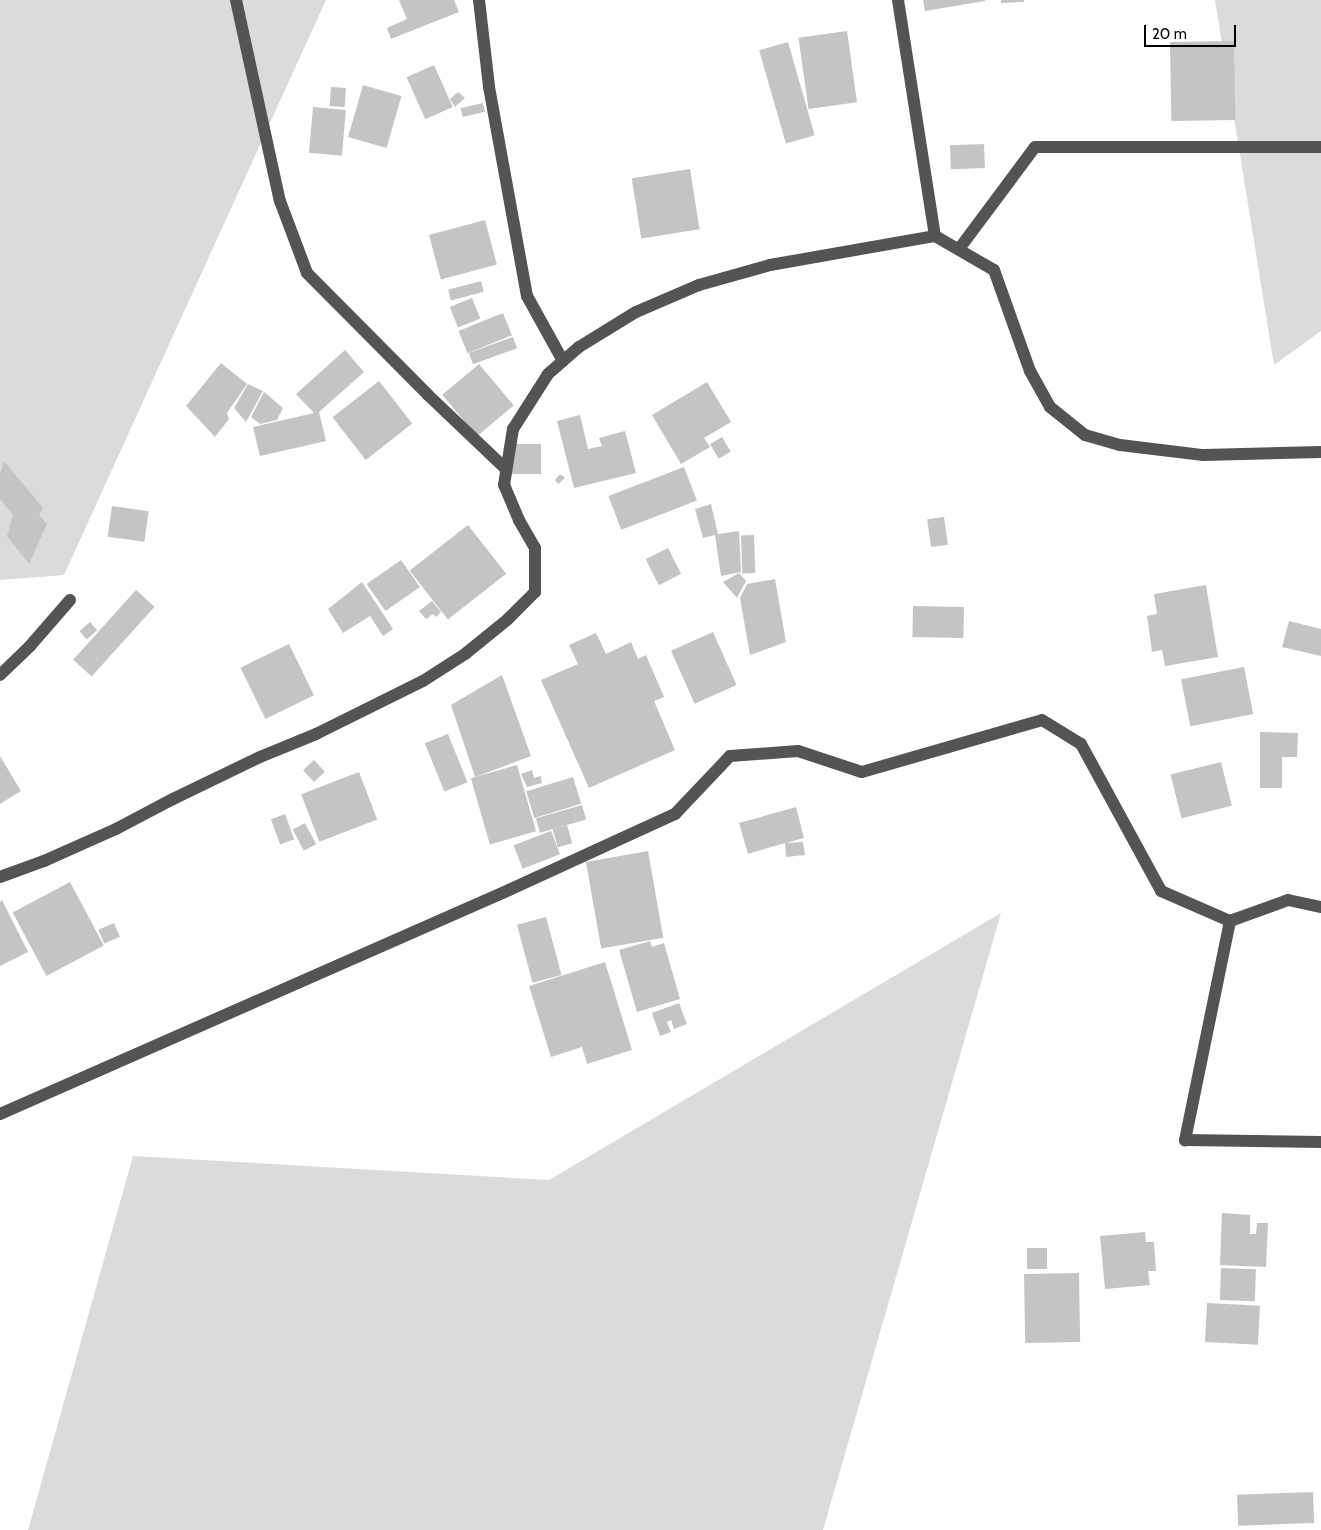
<!DOCTYPE html>
<style>
body{margin:0}
#map{position:relative;width:1321px;height:1530px;overflow:hidden;background:#fff;font-family:Cabin,sans-serif}
div>[style]{position:absolute}
.green>*{inset:0;background:#dbdbdb}
.building>*{inset:0;background:#c4c4c4;transform-origin:0 0}
.minor>*{height:12px;margin:-6px;padding:0 6px;transform-origin:6px;border-radius:6px;background:#545454}
span{translate:-50% -50%;white-space:nowrap;text-align:center;line-height:1.15;-webkit-text-stroke:4.5px #fff;paint-order:stroke}
.scale{position:absolute;left:1144px;top:25px;width:92px;height:22px;box-sizing:border-box;border:2px solid #000;border-top:0;padding-left:6px;font-size:15px;line-height:18px;white-space:nowrap;color:#000;-webkit-text-stroke:4px #fff;paint-order:stroke}
</style>
<div id="map">
<div class="green">
<div style="clip-path:polygon(0 0,326px 0,64px 575px,0 580px)"></div>
<div style="clip-path:polygon(1215px 0,1321px 0,1321px 331px,1274px 365px)"></div>
<div style="clip-path:polygon(1001px 913px,823px 1530px,28px 1530px,133px 1156px,549px 1180px)"></div>
</div>
<div class="building">
<div style="clip-path:polygon(399px 0,454px 0,459px 12px,391px 39px,387px 28px,407px 19px)"></div>
<div style="clip-path:polygon(923px 0,985px 0,985px 1px,925px 11px)"></div>
<div style="clip-path:polygon(1001px 0,1024px 0,1024px 2px,1001px 3px)"></div>
<div style="left:847px;top:31px;width:72px;height:49px;rotate:82deg"></div>
<div style="left:1234px;top:41px;width:79px;height:64px;rotate:89deg"></div>
<div style="left:788px;top:42px;width:97px;height:30px;rotate:74deg"></div>
<div style="left:434px;top:65px;width:46px;height:30px;rotate:66deg"></div>
<div style="left:363px;top:85px;width:40px;height:54px;rotate:16deg"></div>
<div style="left:331px;top:87px;width:15px;height:19px;rotate:4deg"></div>
<div style="clip-path:polygon(458px 92px,465px 98px,455px 107px,450px 99px)"></div>
<div style="left:483px;top:103px;width:9px;height:23px;rotate:77deg"></div>
<div style="left:313px;top:107px;width:33px;height:46px;rotate:5deg"></div>
<div style="left:984px;top:144px;width:24px;height:34px;rotate:88deg"></div>
<div style="left:690px;top:169px;width:61px;height:59px;rotate:81deg"></div>
<div style="left:485px;top:220px;width:46px;height:58px;rotate:75deg"></div>
<div style="left:481px;top:281px;width:11px;height:34px;rotate:75deg"></div>
<div style="left:472px;top:298px;width:22px;height:24px;rotate:68deg"></div>
<div style="left:503px;top:313px;width:24px;height:48px;rotate:68deg"></div>
<div style="left:513px;top:337px;width:12px;height:47px;rotate:70deg"></div>
<div style="clip-path:polygon(345px 350px,364px 372px,319px 412px,326px 441px,260px 456px,253px 427px,314px 413px,296px 394px)"></div>
<div style="clip-path:polygon(221px 363px,247px 384px,227px 413px,229px 419px,215px 437px,186px 406px)"></div>
<div style="left:479px;top:364px;width:54px;height:48px;rotate:50deg"></div>
<div style="left:379px;top:381px;width:54px;height:59px;rotate:52deg"></div>
<div style="clip-path:polygon(707px 382px,731px 422px,704px 438px,710px 447px,681px 464px,652px 415px)"></div>
<div style="clip-path:polygon(248px 384px,263px 391px,246px 422px,234px 408px)"></div>
<div style="clip-path:polygon(264px 392px,283px 408px,277px 420px,260px 424px,251px 417px)"></div>
<div style="clip-path:polygon(580px 415px,588px 449px,602px 446px,599px 438px,625px 431px,636px 473px,574px 488px,557px 421px)"></div>
<div style="left:722px;top:437px;width:17px;height:14px;rotate:59deg"></div>
<div style="left:512px;top:444px;width:29px;height:30px"></div>
<div style="clip-path:polygon(4px 461px,43px 508px,39px 515px,47px 524px,29px 564px,7px 536px,13px 515px,0 499px,0 475px)"></div>
<div style="left:684px;top:467px;width:36px;height:81px;rotate:69deg"></div>
<div style="clip-path:polygon(560px 474px,565px 478px,558px 484px,555px 480px)"></div>
<div style="clip-path:polygon(711px 504px,718px 534px,739px 531px,741px 572px,721px 576px,715px 535px,703px 538px,695px 509px)"></div>
<div style="left:112px;top:506px;width:37px;height:31px;rotate:8deg"></div>
<div style="left:944px;top:517px;width:28px;height:17px;rotate:82deg"></div>
<div style="left:468px;top:525px;width:62px;height:74px;rotate:52deg"></div>
<div style="left:754px;top:535px;width:38px;height:13px;rotate:88deg"></div>
<div style="left:668px;top:548px;width:29px;height:25px;rotate:63deg"></div>
<div style="left:401px;top:560px;width:33px;height:42px;rotate:55deg"></div>
<div style="clip-path:polygon(739px 573px,746px 581px,737px 598px,723px 582px)"></div>
<div style="clip-path:polygon(775px 579px,786px 642px,750px 655px,740px 598px,747px 584px)"></div>
<div style="clip-path:polygon(362px 582px,393px 629px,383px 636px,370px 616px,343px 633px,328px 609px)"></div>
<div style="clip-path:polygon(1206px 585px,1218px 657px,1165px 666px,1162px 650px,1152px 652px,1147px 616px,1157px 614px,1154px 594px)"></div>
<div style="left:136px;top:590px;width:25px;height:94px;rotate:42deg"></div>
<div style="clip-path:polygon(432px 601px,441px 612px,436px 617px,433px 614px,426px 619px,419px 611px)"></div>
<div style="left:913px;top:606px;width:51px;height:31px;rotate:1deg"></div>
<div style="clip-path:polygon(1289px 621px,1321px 629px,1321px 656px,1282px 647px)"></div>
<div style="left:90px;top:622px;width:11px;height:14px;rotate:49deg"></div>
<div style="left:713px;top:632px;width:58px;height:46px;rotate:66deg"></div>
<div style="clip-path:polygon(596px 633px,606px 654px,631px 642px,638px 659px,646px 655px,664px 697px,654px 701px,675px 750px,589px 788px,541px 680px,578px 664px,569px 645px)"></div>
<div style="left:289px;top:644px;width:57px;height:54px;rotate:64deg"></div>
<div style="left:1244px;top:667px;width:48px;height:64px;rotate:79deg"></div>
<div style="clip-path:polygon(502px 675px,531px 756px,475px 777px,451px 705px)"></div>
<div style="clip-path:polygon(1260px 732px,1298px 733px,1297px 757px,1282px 757px,1282px 788px,1260px 788px)"></div>
<div style="left:448px;top:734px;width:52px;height:25px;rotate:68deg"></div>
<div style="clip-path:polygon(0 756px,21px 791px,0 804px)"></div>
<div style="left:314px;top:760px;width:16px;height:15px;rotate:47deg"></div>
<div style="left:1221px;top:762px;width:45px;height:52px;rotate:76deg"></div>
<div style="left:517px;top:765px;width:69px;height:48px;rotate:74deg"></div>
<div style="clip-path:polygon(532px 770px,534px 778px,541px 776px,542px 783px,527px 787px,521px 774px)"></div>
<div style="left:359px;top:772px;width:51px;height:62px;rotate:69deg"></div>
<div style="left:573px;top:777px;width:28px;height:49px;rotate:73deg"></div>
<div style="left:582px;top:805px;width:15px;height:48px;rotate:74deg"></div>
<div style="clip-path:polygon(796px 807px,804px 838px,786px 843px,803px 842px,805px 855px,786px 857px,785px 843px,748px 854px,739px 823px)"></div>
<div style="left:285px;top:814px;width:27px;height:15px;rotate:70deg"></div>
<div style="left:305px;top:823px;width:24px;height:14px;rotate:62deg"></div>
<div style="left:567px;top:825px;width:19px;height:15px;rotate:74deg"></div>
<div style="left:551px;top:831px;width:25px;height:40px;rotate:69deg"></div>
<div style="left:648px;top:851px;width:88px;height:63px;rotate:80deg"></div>
<div style="left:70px;top:882px;width:72px;height:65px;rotate:62deg"></div>
<div style="clip-path:polygon(2px 900px,28px 952px,0 966px,0 902px)"></div>
<div style="left:546px;top:917px;width:60px;height:30px;rotate:75deg"></div>
<div style="left:114px;top:923px;width:15px;height:17px;rotate:67deg"></div>
<div style="clip-path:polygon(650px 941px,652px 947px,664px 943px,680px 999px,637px 1012px,619px 950px)"></div>
<div style="clip-path:polygon(605px 962px,632px 1050px,587px 1064px,582px 1047px,551px 1057px,529px 986px)"></div>
<div style="clip-path:polygon(679px 1003px,687px 1024px,674px 1029px,671px 1020px,667px 1022px,671px 1032px,660px 1036px,652px 1013px)"></div>
<div style="clip-path:polygon(1222px 1213px,1250px 1215px,1250px 1234px,1256px 1234px,1257px 1223px,1268px 1223px,1266px 1267px,1220px 1265px)"></div>
<div style="clip-path:polygon(1145px 1232px,1146px 1242px,1154px 1242px,1156px 1271px,1148px 1271px,1150px 1285px,1105px 1289px,1100px 1236px)"></div>
<div style="left:1027px;top:1248px;width:20px;height:21px"></div>
<div style="left:1221px;top:1268px;width:35px;height:32px;rotate:2deg"></div>
<div style="left:1079px;top:1273px;width:69px;height:55px;rotate:89deg"></div>
<div style="left:1207px;top:1303px;width:53px;height:39px;rotate:3deg"></div>
<div style="left:1313px;top:1492px;width:31px;height:76px;rotate:88deg"></div>
</div>
<div class="minor">
<div style="left:236px;top:0;width:206px;rotate:77.7deg"></div>
<div style="left:280px;top:201px;width:77px;rotate:69.4deg"></div>
<div style="left:307px;top:273px;width:172px;rotate:45.2deg"></div>
<div style="left:428px;top:395px;width:108px;rotate:43.5deg"></div>
<div style="left:479px;top:0;width:88px;rotate:83.4deg"></div>
<div style="left:489px;top:87px;width:212px;rotate:79.7deg"></div>
<div style="left:527px;top:296px;width:74px;rotate:61deg"></div>
<div style="left:898px;top:0;width:239px;rotate:81.1deg"></div>
<div style="left:959px;top:249px;width:127px;rotate:-53.3deg"></div>
<div style="left:1035px;top:147px;width:286px"></div>
<div style="left:0;top:675px;width:42px;rotate:-44deg"></div>
<div style="left:30px;top:646px;width:61px;rotate:-49deg"></div>
<div style="left:0;top:877px;width:47px;rotate:-20deg"></div>
<div style="left:44px;top:861px;width:79px;rotate:-24deg"></div>
<div style="left:116px;top:829px;width:64px;rotate:-27.8deg"></div>
<div style="left:173px;top:799px;width:97px;rotate:-25.8deg"></div>
<div style="left:260px;top:757px;width:61px;rotate:-22.3deg"></div>
<div style="left:316px;top:734px;width:119px;rotate:-26.4deg"></div>
<div style="left:423px;top:681px;width:50px;rotate:-32.7deg"></div>
<div style="left:465px;top:654px;width:55px;rotate:-39.1deg"></div>
<div style="left:508px;top:619px;width:38px;rotate:-45deg"></div>
<div style="left:535px;top:592px;width:44px;rotate:-90deg"></div>
<div style="left:535px;top:548px;width:32px;rotate:-120deg"></div>
<div style="left:519px;top:520px;width:38px;rotate:-113deg"></div>
<div style="left:504px;top:485px;width:57px;rotate:-80.9deg"></div>
<div style="left:513px;top:429px;width:65px;rotate:-57.5deg"></div>
<div style="left:548px;top:374px;width:41px;rotate:-41.1deg"></div>
<div style="left:579px;top:347px;width:67px;rotate:-31.6deg"></div>
<div style="left:636px;top:312px;width:69px;rotate:-23.2deg"></div>
<div style="left:699px;top:285px;width:74px;rotate:-15.7deg"></div>
<div style="left:770px;top:265px;width:168px;rotate:-10deg"></div>
<div style="left:935px;top:236px;width:68px;rotate:30deg"></div>
<div style="left:994px;top:270px;width:107px;rotate:70.4deg"></div>
<div style="left:1030px;top:371px;width:41px;rotate:60.9deg"></div>
<div style="left:1050px;top:407px;width:45px;rotate:38.7deg"></div>
<div style="left:1085px;top:435px;width:36px;rotate:16deg"></div>
<div style="left:1120px;top:445px;width:84px;rotate:6.9deg"></div>
<div style="left:1203px;top:455px;width:118px;rotate:-1.5deg"></div>
<div style="left:1230px;top:921px;width:224px;rotate:101.6deg"></div>
<div style="left:1185px;top:1140px;width:136px;rotate:0.8deg"></div>
<div style="left:0;top:1114px;width:556px;rotate:-23.75deg"></div>
<div style="left:509px;top:890px;width:183px;rotate:-24.6deg"></div>
<div style="left:675px;top:814px;width:80px;rotate:-46.5deg"></div>
<div style="left:730px;top:756px;width:68px;rotate:-4.2deg"></div>
<div style="left:798px;top:751px;width:67px;rotate:18.2deg"></div>
<div style="left:862px;top:772px;width:187px;rotate:-16.1deg"></div>
<div style="left:1042px;top:720px;width:46px;rotate:31.6deg"></div>
<div style="left:1081px;top:744px;width:167px;rotate:61.4deg"></div>
<div style="left:1161px;top:891px;width:75px;rotate:23.5deg"></div>
<div style="left:1230px;top:921px;width:62px;rotate:-19.9deg"></div>
<div style="left:1288px;top:900px;width:34px;rotate:12deg"></div>
</div>
<div class="scale">20 m</div>
</div>
